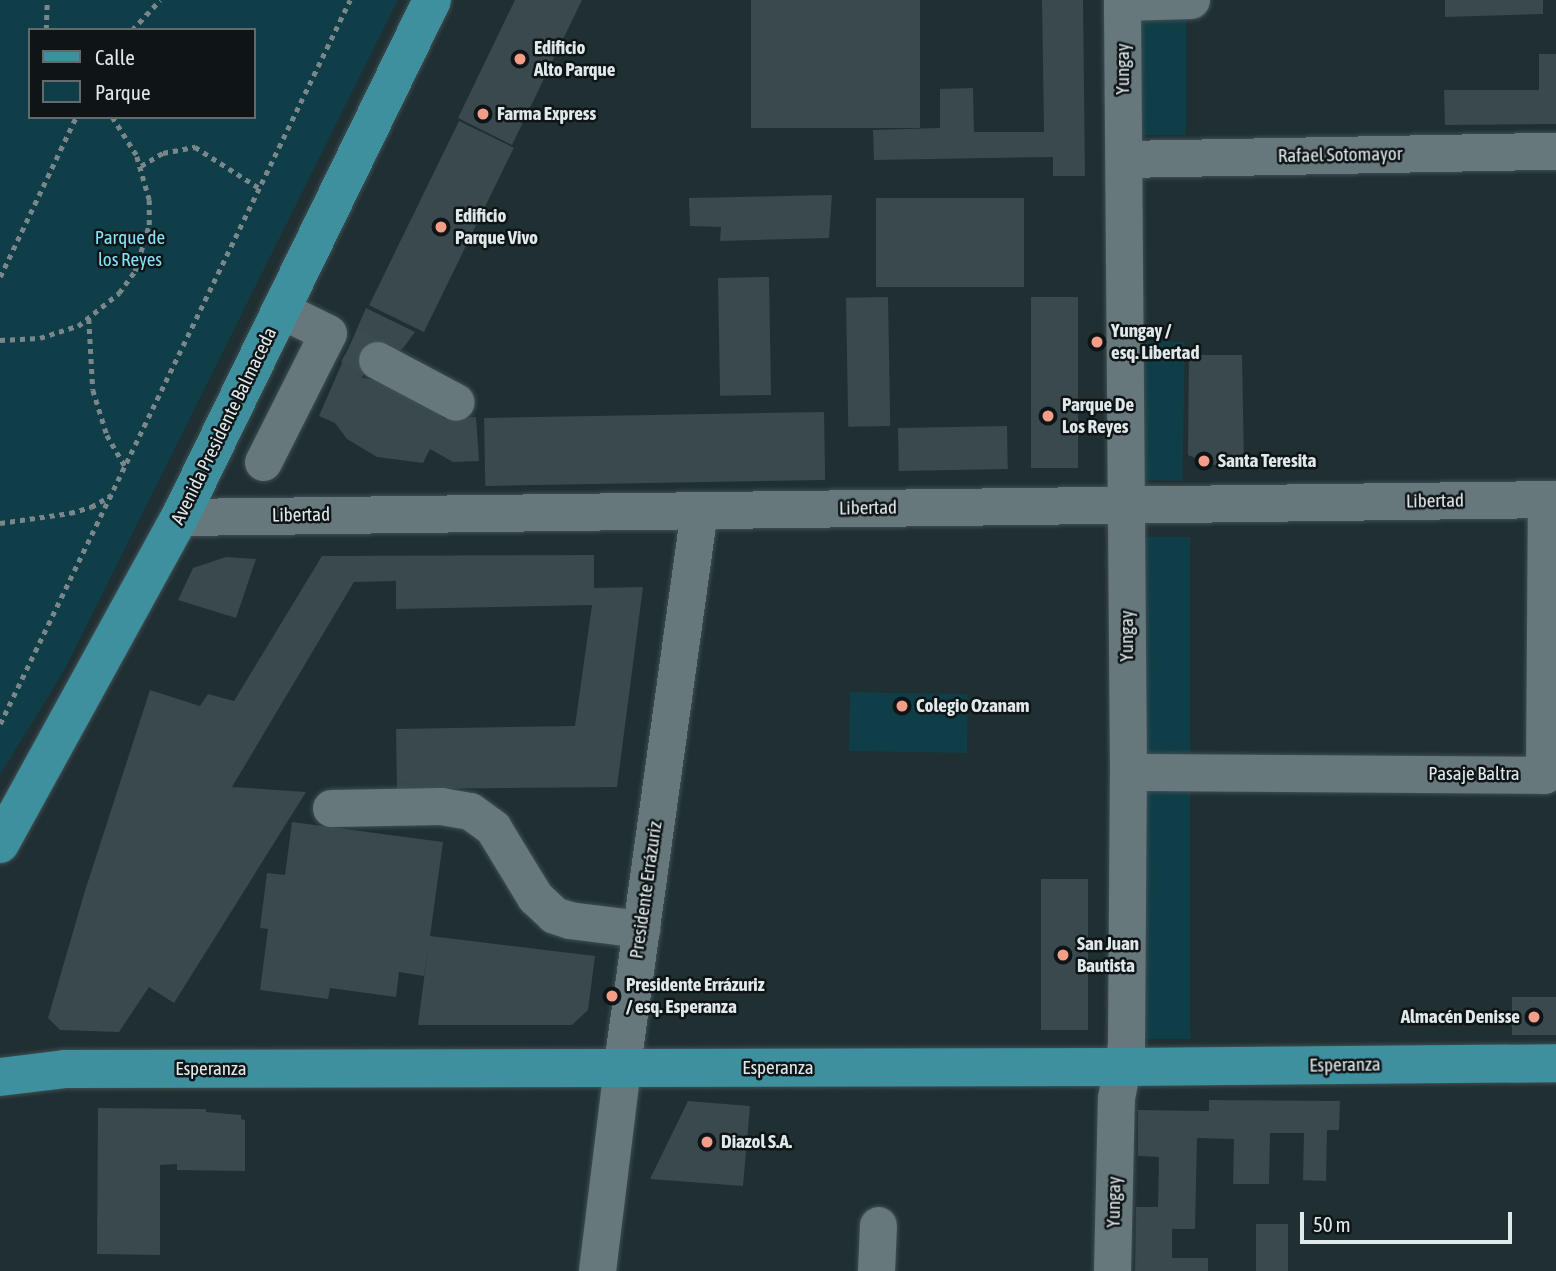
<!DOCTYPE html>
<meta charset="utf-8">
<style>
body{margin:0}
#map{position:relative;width:1556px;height:1271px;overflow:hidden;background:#1f2f32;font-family:"Asap Condensed",sans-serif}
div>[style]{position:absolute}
.green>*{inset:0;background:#0f3e48;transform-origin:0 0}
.building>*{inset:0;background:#39494d;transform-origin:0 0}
.minor-tunnel>*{height:37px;margin-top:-18.5px;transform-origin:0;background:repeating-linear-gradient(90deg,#3c4b4e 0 37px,transparent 0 55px)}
.path>*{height:4.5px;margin-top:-2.25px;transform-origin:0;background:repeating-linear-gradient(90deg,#7a878a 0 5px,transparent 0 10px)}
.roads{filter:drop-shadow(0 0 2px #404e51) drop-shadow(0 0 2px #404e51)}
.minor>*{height:37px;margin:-18.5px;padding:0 18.5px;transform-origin:18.5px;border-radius:18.5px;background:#66787c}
.major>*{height:38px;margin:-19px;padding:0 19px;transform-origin:19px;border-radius:19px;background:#3e909f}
.dots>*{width:19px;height:19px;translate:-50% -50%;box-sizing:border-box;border:4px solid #0f1517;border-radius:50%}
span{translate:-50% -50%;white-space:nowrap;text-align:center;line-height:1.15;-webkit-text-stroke:5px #0f1517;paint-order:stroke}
.poi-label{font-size:19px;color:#dfe9ec;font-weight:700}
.left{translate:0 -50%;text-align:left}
.right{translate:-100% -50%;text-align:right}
.street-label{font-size:19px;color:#dfe9ec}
.park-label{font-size:19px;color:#85e2f7}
.legend{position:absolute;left:28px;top:28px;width:228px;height:91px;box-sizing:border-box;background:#0f1517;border:2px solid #626a6c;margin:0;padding:9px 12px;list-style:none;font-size:21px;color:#dfe9ec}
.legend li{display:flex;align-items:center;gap:14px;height:35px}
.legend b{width:35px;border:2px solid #626a6c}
.scale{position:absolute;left:1300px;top:1212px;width:212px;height:32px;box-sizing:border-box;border:4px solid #dfe9ec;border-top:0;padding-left:9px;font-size:21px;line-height:24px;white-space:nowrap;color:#dfe9ec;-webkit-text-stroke:5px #0f1517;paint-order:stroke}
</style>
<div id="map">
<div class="green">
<div style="clip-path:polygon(evenodd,0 0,398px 0,65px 669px,0 775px,0 0,30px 30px,254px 30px,254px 117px,30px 117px,30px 30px)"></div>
<div style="left:1141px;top:0;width:45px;height:135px"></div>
<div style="left:1138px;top:341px;width:47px;height:139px;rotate:1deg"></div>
<div style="left:1190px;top:537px;width:218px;height:52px;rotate:90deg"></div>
<div style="left:850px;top:692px;width:118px;height:59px;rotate:1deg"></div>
<div style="left:1190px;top:789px;width:250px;height:48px;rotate:90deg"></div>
</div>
<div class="building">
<div style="clip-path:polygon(515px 0,582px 0,512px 145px,458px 118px)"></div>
<div style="left:751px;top:0;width:169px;height:128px"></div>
<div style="clip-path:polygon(1042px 0,1083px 0,1085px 176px,1053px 176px,1053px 157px,874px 160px,873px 130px,940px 128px,940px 89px,973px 88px,974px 132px,1044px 132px)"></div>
<div style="clip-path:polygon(1445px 0,1543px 0,1543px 14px,1445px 17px)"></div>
<div style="clip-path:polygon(1539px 54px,1556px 54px,1556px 124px,1445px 125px,1444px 90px,1539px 90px)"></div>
<div style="left:459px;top:121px;width:61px;height:205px;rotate:26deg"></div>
<div style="clip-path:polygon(832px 195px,829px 238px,720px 241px,721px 227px,690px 226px,689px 198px)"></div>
<div style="left:876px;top:198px;width:148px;height:89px"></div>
<div style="left:769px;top:277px;width:118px;height:51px;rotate:89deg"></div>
<div style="left:888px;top:297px;width:129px;height:42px;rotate:89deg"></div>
<div style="left:1031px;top:297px;width:47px;height:171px"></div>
<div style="clip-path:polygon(366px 308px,415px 332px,404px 347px,391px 357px,369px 361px,362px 378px,397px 382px,416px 392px,444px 419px,476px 417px,479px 461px,453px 462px,430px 449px,423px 463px,377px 457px,347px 439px,335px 423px,319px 416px)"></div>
<div style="clip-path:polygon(1189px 355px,1242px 355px,1244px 464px,1211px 465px,1188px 455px)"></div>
<div style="left:824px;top:412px;width:68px;height:340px;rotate:89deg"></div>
<div style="left:1007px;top:426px;width:43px;height:109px;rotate:89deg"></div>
<div style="clip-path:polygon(594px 555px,594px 588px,643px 587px,617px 787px,397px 789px,396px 729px,575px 726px,592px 605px,396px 609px,396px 581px,354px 582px,232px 787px,306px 792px,174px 1003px,149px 987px,119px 1032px,60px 1030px,48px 1018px,84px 894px,150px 690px,200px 706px,208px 694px,234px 701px,322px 556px)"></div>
<div style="clip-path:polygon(226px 557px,256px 559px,236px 618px,178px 600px,193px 568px)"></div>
<div style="clip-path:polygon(292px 822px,443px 842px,430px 936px,595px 956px,588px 1010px,572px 1025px,418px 1025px,428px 948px,424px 976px,399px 972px,396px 997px,330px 988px,328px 999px,260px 990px,268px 929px,260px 928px,267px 873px,285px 875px)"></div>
<div style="left:1041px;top:879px;width:47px;height:151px"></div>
<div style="left:1556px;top:997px;width:38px;height:44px;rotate:90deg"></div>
<div style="clip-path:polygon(1209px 1100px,1340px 1101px,1339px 1130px,1327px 1130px,1326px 1181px,1303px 1180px,1304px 1133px,1270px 1133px,1269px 1184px,1233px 1184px,1234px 1139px,1197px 1138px,1195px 1229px,1172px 1229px,1172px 1258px,1208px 1258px,1208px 1271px,1135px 1271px,1136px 1207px,1158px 1207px,1159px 1157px,1138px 1156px,1138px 1110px,1209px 1111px)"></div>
<div style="clip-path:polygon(688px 1101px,750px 1106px,743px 1186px,650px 1179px)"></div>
<div style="clip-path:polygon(98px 1108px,206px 1109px,206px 1112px,241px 1115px,241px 1119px,245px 1120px,245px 1171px,177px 1170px,177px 1164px,160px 1165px,160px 1255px,97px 1254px)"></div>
<div style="left:1288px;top:1224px;width:47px;height:32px;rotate:90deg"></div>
</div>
<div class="minor-tunnel">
<div style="left:350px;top:345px;width:31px;rotate:29deg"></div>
</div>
<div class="path">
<div style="left:46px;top:30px;width:30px;rotate:-88deg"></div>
<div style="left:132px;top:30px;width:41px;rotate:-47deg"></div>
<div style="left:141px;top:166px;width:26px;rotate:-31deg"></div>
<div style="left:163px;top:153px;width:33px;rotate:-11deg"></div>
<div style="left:195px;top:147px;width:76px;rotate:32.6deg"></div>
<div style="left:0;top:277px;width:177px;rotate:-64.6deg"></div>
<div style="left:89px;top:319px;width:71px;rotate:86.8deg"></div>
<div style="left:93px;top:390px;width:47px;rotate:72.7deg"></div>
<div style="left:107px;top:435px;width:36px;rotate:60deg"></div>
<div style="left:0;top:340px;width:40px;rotate:-2.9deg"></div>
<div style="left:40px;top:338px;width:40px;rotate:-18deg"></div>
<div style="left:78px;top:326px;width:53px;rotate:-38.8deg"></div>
<div style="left:119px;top:293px;width:27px;rotate:-54deg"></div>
<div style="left:135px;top:271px;width:48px;rotate:-73.1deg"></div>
<div style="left:149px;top:225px;width:25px;rotate:-90deg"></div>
<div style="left:149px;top:200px;width:47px;rotate:-106.1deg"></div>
<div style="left:136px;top:155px;width:45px;rotate:-122.3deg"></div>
<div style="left:0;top:523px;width:71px;rotate:-8.1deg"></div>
<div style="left:70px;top:513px;width:22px;rotate:-16deg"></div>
<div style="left:91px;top:507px;width:24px;rotate:-30deg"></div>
<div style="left:0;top:724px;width:804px;rotate:-64.2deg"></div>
</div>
<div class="roads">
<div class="minor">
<div style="left:1122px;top:2px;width:69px;rotate:-1.7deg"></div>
<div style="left:1124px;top:159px;width:432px;rotate:-1.1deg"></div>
<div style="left:377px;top:360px;width:89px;rotate:28deg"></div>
<div style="left:263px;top:462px;width:144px;rotate:-63.3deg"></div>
<div style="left:328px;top:333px;width:52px;rotate:-153.9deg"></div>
<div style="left:180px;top:517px;width:1376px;rotate:-0.75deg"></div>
<div style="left:1128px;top:772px;width:416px;rotate:0.4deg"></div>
<div style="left:1544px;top:775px;width:276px;rotate:-89.6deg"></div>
<div style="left:331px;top:808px;width:110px;rotate:-1deg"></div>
<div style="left:441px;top:806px;width:29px;rotate:10deg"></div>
<div style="left:470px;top:811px;width:29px;rotate:36deg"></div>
<div style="left:493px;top:828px;width:81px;rotate:58.7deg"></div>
<div style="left:535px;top:897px;width:26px;rotate:43deg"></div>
<div style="left:554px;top:915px;width:16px;rotate:18deg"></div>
<div style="left:569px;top:920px;width:73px;rotate:7.1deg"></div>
<div style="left:597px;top:1271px;width:223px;rotate:-83deg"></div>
<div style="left:624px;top:1050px;width:545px;rotate:-82.09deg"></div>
<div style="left:876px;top:1271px;width:46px;rotate:-87.5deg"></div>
<div style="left:1112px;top:1271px;width:173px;rotate:-88.7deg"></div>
<div style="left:1116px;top:1098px;width:54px;rotate:-79.3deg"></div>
<div style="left:1126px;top:1045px;width:273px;rotate:-89.6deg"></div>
<div style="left:1128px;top:772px;width:772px;rotate:-90.45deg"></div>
</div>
<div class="major">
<div style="left:0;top:844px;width:373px;rotate:-61.2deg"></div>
<div style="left:180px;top:517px;width:575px;rotate:-64.01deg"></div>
<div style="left:0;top:1077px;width:65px;rotate:-7deg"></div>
<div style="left:65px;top:1069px;width:1057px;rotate:-0.11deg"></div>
<div style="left:1122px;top:1067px;width:434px;rotate:-0.5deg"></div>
</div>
</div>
<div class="dots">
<div style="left:520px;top:59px;background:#f49e89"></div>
<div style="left:483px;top:114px;background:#f49e89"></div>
<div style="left:441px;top:227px;background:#f49e89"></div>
<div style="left:1097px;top:342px;background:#f49e89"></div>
<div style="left:1048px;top:416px;background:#f49e89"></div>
<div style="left:1204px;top:461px;background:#f49e89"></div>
<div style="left:902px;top:706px;background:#f49e89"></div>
<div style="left:1063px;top:955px;background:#f49e89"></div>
<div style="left:612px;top:996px;background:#f49e89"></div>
<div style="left:1534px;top:1017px;background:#f49e89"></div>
<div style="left:707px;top:1142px;background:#f49e89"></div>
</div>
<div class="poi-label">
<span class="left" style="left:534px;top:59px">Edificio<br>Alto Parque</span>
<span class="left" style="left:497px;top:114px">Farma Express</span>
<span class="left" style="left:455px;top:227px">Edificio<br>Parque Vivo</span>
<span class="left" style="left:1111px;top:342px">Yungay /<br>esq. Libertad</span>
<span class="left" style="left:1062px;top:416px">Parque De<br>Los Reyes</span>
<span class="left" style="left:1218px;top:461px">Santa Teresita</span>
<span class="left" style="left:916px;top:706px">Colegio Ozanam</span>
<span class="left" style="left:1077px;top:955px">San Juan<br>Bautista</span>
<span class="left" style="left:626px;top:996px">Presidente Errázuriz<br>/ esq. Esperanza</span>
<span class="right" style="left:1520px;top:1017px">Almacén Denisse</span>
<span class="left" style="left:721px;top:1142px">Diazol S.A.</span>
</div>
<div class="street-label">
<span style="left:1123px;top:69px;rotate:-90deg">Yungay</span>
<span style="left:1340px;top:155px;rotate:-1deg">Rafael Sotomayor</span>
<span style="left:224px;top:426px;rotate:-64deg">Avenida Presidente Balmaceda</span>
<span style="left:1435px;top:501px;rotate:-1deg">Libertad</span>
<span style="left:868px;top:508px;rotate:-1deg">Libertad</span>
<span style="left:301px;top:515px;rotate:-1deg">Libertad</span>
<span style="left:1127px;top:636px;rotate:-90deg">Yungay</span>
<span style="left:1474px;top:774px">Pasaje Baltra</span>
<span style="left:646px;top:890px;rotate:-82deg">Presidente Errázuriz</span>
<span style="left:1345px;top:1065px;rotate:-1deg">Esperanza</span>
<span style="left:778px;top:1068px">Esperanza</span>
<span style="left:211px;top:1069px">Esperanza</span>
<span style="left:1114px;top:1202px;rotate:-89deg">Yungay</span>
</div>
<div class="park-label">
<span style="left:130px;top:249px">Parque de<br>los Reyes</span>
</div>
<ul class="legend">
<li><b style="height:9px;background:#3e909f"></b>Calle</li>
<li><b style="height:19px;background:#0f3e48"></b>Parque</li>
</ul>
<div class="scale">50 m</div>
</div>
